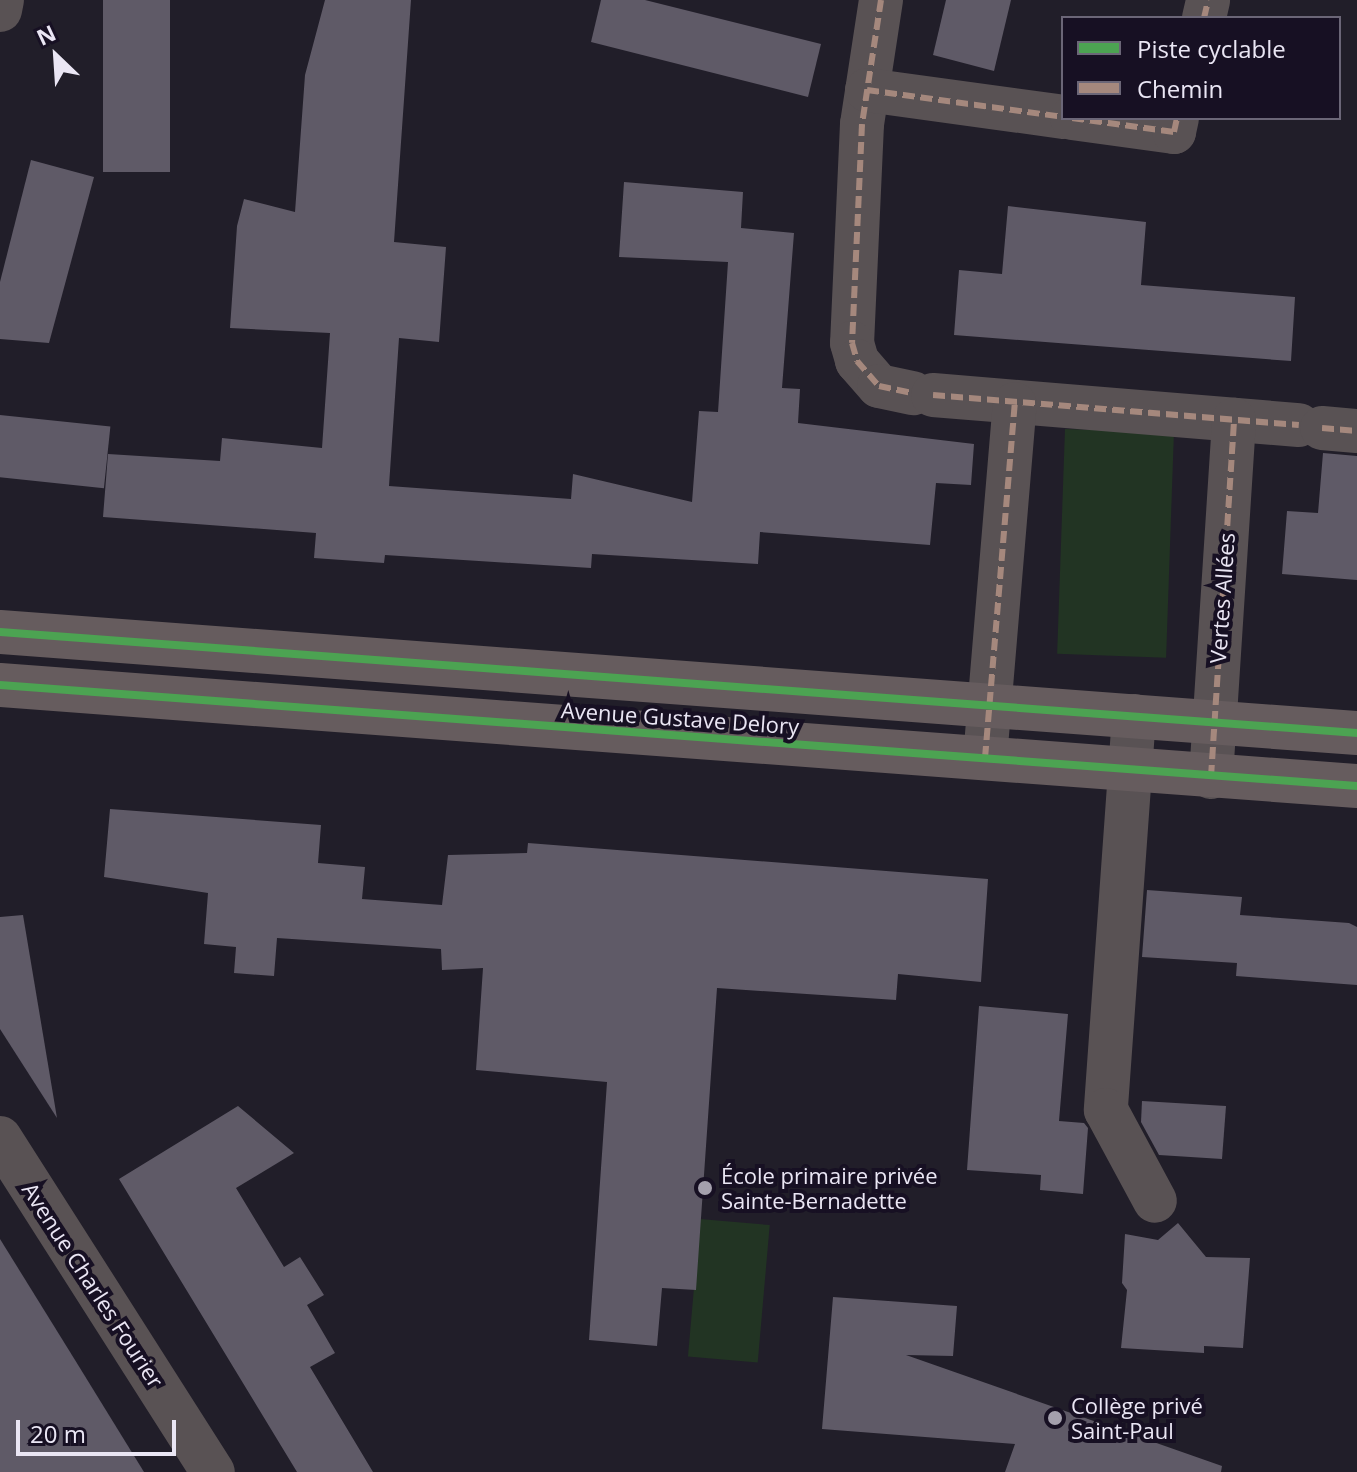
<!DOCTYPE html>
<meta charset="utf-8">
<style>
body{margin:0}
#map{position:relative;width:1357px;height:1472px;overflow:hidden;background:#211e29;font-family:"Open Sans",sans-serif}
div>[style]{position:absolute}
.green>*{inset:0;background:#223423;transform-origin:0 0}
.building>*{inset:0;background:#5f5a67;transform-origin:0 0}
.minor>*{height:44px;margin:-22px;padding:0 22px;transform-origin:22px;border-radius:22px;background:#595254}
.major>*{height:44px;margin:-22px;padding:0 22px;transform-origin:22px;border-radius:22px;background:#665c5e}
.quiet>*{height:6px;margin-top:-3px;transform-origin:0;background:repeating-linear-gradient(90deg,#a5887d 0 12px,transparent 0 18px)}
.cycleway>*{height:8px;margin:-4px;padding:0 4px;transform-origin:4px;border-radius:4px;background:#4ca352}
.dots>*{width:22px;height:22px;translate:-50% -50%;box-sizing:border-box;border:4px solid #171023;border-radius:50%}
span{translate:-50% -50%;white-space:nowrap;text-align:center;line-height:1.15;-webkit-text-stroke:8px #171023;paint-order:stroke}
.street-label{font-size:22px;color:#eae6f4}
.poi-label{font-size:22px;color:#eae6f4}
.left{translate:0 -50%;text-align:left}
.legend{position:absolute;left:1061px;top:16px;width:280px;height:104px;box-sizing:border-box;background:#171023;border:2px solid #6b6677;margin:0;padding:10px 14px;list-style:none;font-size:24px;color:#eae6f4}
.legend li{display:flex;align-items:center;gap:16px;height:40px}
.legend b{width:40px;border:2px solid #6b6677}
.north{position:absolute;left:16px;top:16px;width:80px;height:80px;-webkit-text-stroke:6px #171023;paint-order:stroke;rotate:335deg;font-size:22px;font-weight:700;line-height:32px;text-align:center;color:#eae6f4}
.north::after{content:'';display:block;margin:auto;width:28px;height:36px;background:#eae6f4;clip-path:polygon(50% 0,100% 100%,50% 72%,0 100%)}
.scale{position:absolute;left:16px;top:1420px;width:160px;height:36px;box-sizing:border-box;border:4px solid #eae6f4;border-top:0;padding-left:10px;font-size:24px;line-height:28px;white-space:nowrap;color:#eae6f4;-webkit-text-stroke:6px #171023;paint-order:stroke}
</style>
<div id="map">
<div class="green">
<div style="left:1065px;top:429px;width:109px;height:225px;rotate:2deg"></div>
<div style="left:700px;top:1219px;width:70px;height:138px;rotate:5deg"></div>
</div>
<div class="building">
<div style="left:103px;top:0;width:67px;height:172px"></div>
<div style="clip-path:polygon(325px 0,411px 0,394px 242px,446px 247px,439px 342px,399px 338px,389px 486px,571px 499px,573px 474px,692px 502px,699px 411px,718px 412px,728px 262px,619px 257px,624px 182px,743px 192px,741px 228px,794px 233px,782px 388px,800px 389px,798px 423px,974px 444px,971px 485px,936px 483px,930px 545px,760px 532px,758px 564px,592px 554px,591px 568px,385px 555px,384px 563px,314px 558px,316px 533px,103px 517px,108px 454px,220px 461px,222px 438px,322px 448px,330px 333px,230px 328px,237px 226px,244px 199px,295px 212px,305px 75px)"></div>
<div style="clip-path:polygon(601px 0,645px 0,821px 44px,808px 97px,591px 42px)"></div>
<div style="clip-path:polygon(946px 0,1011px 0,994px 71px,933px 55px)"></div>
<div style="clip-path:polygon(31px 160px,94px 177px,49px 343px,0 339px,0 282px)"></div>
<div style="clip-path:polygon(1008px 206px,1146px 222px,1141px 285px,1295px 297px,1291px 361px,954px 335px,959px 270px,1002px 274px)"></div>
<div style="left:0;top:415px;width:111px;height:62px;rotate:6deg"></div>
<div style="clip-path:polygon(1323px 453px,1357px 456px,1357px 580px,1282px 574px,1287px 511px,1318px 513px)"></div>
<div style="clip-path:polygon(110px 809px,321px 825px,318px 863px,365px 867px,362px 899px,442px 905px,448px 855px,527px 853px,528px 843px,988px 879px,981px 982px,898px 974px,896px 1000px,717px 988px,696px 1290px,662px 1288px,657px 1346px,589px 1340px,607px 1082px,476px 1070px,483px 968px,442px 970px,441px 949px,277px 938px,274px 976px,234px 973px,236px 947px,204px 944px,208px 893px,104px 877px)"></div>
<div style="clip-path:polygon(1147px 890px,1242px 897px,1240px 915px,1349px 923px,1357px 927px,1357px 985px,1236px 976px,1237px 963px,1142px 957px)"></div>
<div style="clip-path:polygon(23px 915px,57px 1118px,0 1029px,0 917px)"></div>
<div style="clip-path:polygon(979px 1006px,1068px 1014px,1059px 1121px,1084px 1123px,1088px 1128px,1083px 1194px,1040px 1190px,1041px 1175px,967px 1170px)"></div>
<div style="clip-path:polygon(1142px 1101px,1226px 1106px,1222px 1159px,1159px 1155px,1141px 1122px)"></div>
<div style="clip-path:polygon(238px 1106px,294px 1153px,236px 1188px,284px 1267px,300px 1257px,324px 1295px,307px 1305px,335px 1353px,310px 1367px,373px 1472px,297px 1472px,119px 1179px)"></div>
<div style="clip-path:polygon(1178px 1223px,1206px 1257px,1250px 1258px,1243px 1348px,1204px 1346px,1204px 1353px,1121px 1348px,1127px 1290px,1122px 1283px,1125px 1234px,1158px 1240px)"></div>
<div style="clip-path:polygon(0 1239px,75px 1360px,144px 1472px,0 1472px)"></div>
<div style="clip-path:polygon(833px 1297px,957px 1306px,953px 1356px,906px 1355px,1222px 1466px,1221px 1472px,1005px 1472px,1015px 1444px,822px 1429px)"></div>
</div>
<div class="minor">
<div style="left:881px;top:0;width:125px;rotate:98.7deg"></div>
<div style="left:862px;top:124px;width:219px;rotate:92.6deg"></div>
<div style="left:852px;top:343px;width:19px;rotate:74deg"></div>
<div style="left:857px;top:361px;width:33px;rotate:49deg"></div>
<div style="left:879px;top:386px;width:35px;rotate:12deg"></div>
<div style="left:0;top:10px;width:10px;rotate:-79deg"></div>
<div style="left:1204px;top:18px;width:18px;rotate:-77deg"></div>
<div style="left:867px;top:90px;width:198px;rotate:7.8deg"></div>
<div style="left:1072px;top:118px;width:103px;rotate:7.8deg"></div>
<div style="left:1174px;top:132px;width:14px;rotate:-78deg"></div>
<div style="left:933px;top:395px;width:367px;rotate:4.7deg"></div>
<div style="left:1322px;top:428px;width:35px;rotate:5deg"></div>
<div style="left:1134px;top:716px;width:395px;rotate:94.1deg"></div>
<div style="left:1106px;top:1110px;width:103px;rotate:61.7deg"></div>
<div style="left:985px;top:758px;width:355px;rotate:-85.2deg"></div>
<div style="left:1211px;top:777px;width:358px;rotate:-86.3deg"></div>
<div style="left:0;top:1138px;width:396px;rotate:57.5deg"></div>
</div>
<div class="major">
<div style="left:0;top:632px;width:1361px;rotate:4.26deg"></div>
<div style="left:0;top:685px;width:1361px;rotate:4.26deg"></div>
</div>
<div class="quiet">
<div style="left:881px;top:0;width:125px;rotate:98.7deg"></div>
<div style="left:862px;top:124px;width:219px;rotate:92.6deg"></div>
<div style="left:852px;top:343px;width:19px;rotate:74deg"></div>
<div style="left:857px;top:361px;width:33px;rotate:49deg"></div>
<div style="left:879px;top:386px;width:35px;rotate:12deg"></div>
<div style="left:1204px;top:18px;width:18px;rotate:-77deg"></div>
<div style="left:867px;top:90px;width:198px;rotate:7.8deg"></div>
<div style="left:1072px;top:118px;width:103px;rotate:7.8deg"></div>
<div style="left:1174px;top:132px;width:14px;rotate:-78deg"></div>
<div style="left:933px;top:395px;width:367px;rotate:4.7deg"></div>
<div style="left:1322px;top:428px;width:35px;rotate:5deg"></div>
<div style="left:985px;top:758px;width:355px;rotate:-85.2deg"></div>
<div style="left:1211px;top:777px;width:358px;rotate:-86.3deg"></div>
</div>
<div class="cycleway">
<div style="left:0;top:632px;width:1361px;rotate:4.26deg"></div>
<div style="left:0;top:685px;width:1361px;rotate:4.26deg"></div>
</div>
<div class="dots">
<div style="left:705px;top:1188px;background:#a4a0ad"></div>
<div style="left:1055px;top:1418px;background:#a4a0ad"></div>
</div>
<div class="street-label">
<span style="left:1222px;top:598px;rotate:-86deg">Vertes Allées</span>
<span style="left:680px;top:718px;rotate:4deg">Avenue Gustave Delory</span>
<span style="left:93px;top:1285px;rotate:57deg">Avenue Charles Fourier</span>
</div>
<div class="poi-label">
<span class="left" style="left:721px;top:1188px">École primaire privée<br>Sainte-Bernadette</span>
<span class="left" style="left:1071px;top:1418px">Collège privé<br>Saint-Paul</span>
</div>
<ul class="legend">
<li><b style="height:10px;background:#4ca352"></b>Piste cyclable</li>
<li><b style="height:10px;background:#a5887d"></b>Chemin</li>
</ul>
<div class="north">N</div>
<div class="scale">20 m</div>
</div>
